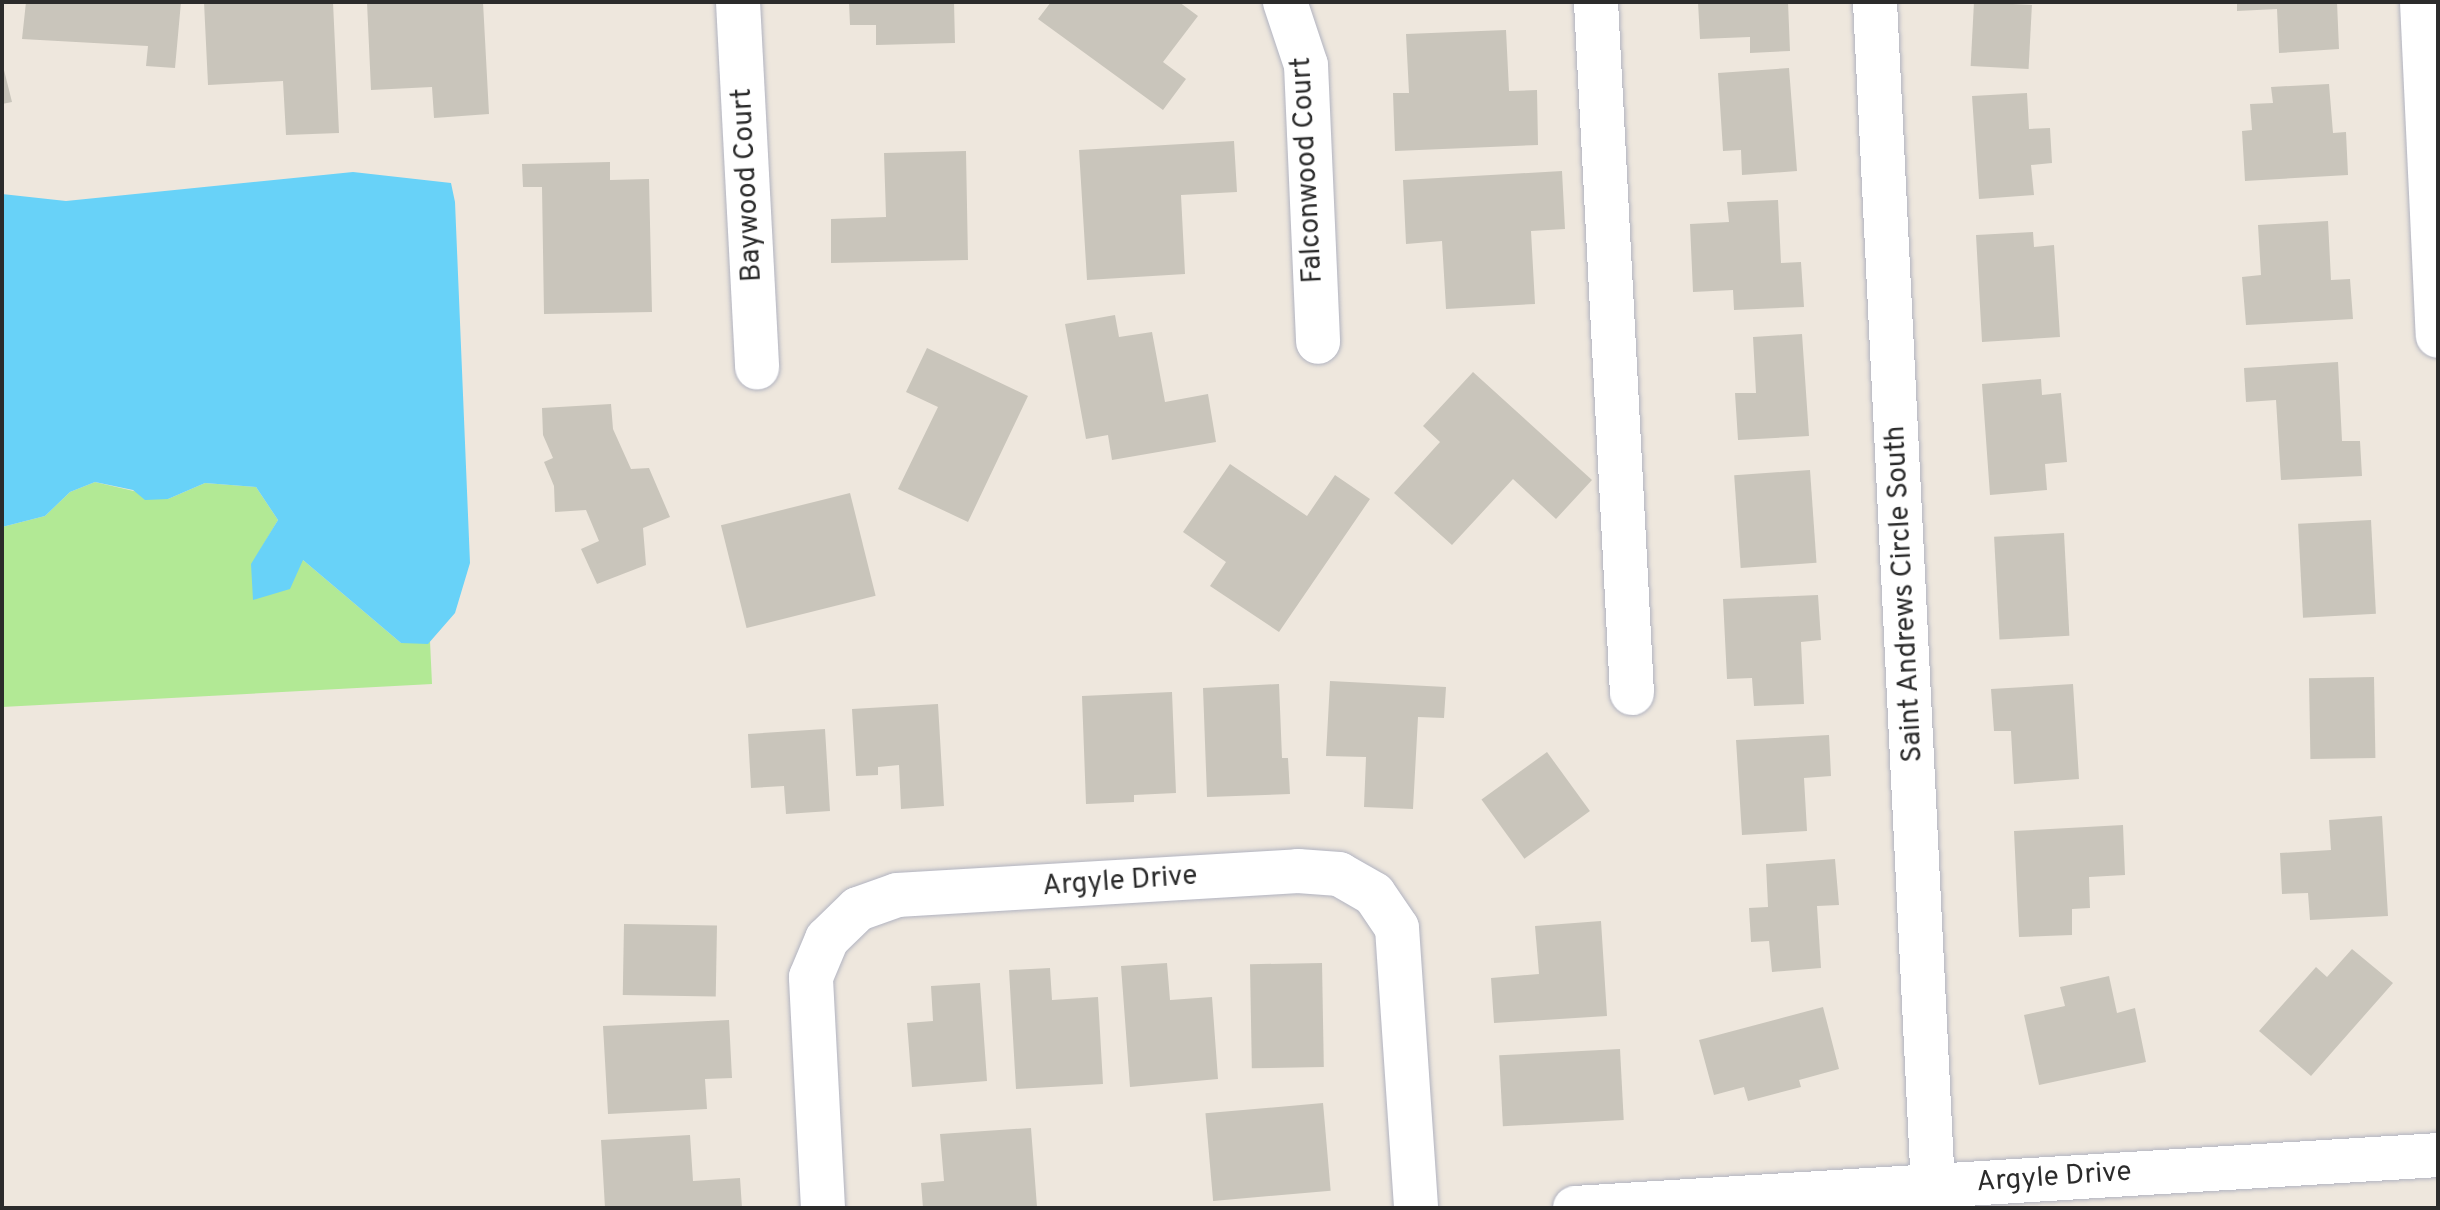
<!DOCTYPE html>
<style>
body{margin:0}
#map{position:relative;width:2440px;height:1210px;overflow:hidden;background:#eee7dd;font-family:Overpass,sans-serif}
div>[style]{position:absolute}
.green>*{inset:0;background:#b2e995}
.water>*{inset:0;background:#68d2f8}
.building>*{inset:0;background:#c9c5bb;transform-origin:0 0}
.roads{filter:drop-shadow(0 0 2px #b1b3c0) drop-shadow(0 0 2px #b1b3c0)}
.minor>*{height:44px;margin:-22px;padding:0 22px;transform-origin:22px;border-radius:22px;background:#fff}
span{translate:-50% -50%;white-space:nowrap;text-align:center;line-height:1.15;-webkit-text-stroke:7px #fff;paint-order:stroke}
.street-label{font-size:28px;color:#2b2b2b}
.frame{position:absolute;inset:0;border:4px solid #2b2b2b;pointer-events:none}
</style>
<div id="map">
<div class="green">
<div style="clip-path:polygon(95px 482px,168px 499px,205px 483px,256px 487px,278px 520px,252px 564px,303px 560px,401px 643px,430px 641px,432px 684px,2px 707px,2px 527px,45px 516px,70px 492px)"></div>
</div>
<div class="water">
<div style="clip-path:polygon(353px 172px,451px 183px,455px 202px,470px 563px,455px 613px,428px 644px,401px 643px,303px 560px,290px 589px,253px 600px,251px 564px,278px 520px,256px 487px,205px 483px,168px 499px,145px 500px,133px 490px,95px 482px,70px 492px,45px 516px,2px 527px,2px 194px,66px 201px)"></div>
</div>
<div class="building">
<div style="clip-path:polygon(26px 2px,181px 2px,175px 68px,146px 66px,148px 46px,22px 39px)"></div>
<div style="clip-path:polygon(204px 2px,333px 2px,339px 133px,286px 135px,283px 81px,208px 85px)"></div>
<div style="clip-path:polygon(367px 2px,483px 2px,489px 114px,434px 118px,432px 87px,371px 90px)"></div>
<div style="clip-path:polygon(849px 2px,954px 2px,955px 43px,876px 45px,876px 25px,850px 25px)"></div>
<div style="clip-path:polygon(1051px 2px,1179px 2px,1198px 16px,1163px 62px,1186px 79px,1163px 110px,1038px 19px)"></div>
<div style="clip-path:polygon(1698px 2px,1788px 2px,1790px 51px,1750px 53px,1750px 37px,1700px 39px)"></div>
<div style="left:1974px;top:2px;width:58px;height:64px;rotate:3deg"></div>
<div style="clip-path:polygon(2237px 2px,2337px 2px,2339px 49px,2279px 53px,2277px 9px,2237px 11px)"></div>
<div style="clip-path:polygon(1506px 30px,1509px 91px,1537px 90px,1538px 145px,1395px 151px,1393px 93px,1409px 93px,1406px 34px)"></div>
<div style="clip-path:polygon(2px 62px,12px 102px,2px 104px)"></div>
<div style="clip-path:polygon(1789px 68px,1797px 171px,1742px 175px,1741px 150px,1723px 151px,1718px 73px)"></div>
<div style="clip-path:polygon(2329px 84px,2333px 133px,2346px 132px,2348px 175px,2245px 181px,2242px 131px,2252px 130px,2250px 104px,2273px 103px,2271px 87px)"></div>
<div style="clip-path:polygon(2027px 93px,2029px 129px,2050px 128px,2052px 163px,2031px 165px,2034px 195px,1979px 199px,1972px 96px)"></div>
<div style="clip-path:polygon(1234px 141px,1237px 192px,1181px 195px,1185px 274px,1087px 280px,1079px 150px)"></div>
<div style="clip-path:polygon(966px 151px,968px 260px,831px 263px,831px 219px,886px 217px,884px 153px)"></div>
<div style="clip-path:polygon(610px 162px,610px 180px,649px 179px,652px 312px,544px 314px,542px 187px,523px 187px,522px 164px)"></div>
<div style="clip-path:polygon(1562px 171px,1565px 229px,1531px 231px,1535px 304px,1446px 309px,1442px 241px,1406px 244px,1403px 180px)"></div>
<div style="clip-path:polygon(1778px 200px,1781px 263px,1801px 262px,1804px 307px,1734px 310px,1733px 290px,1693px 292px,1690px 224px,1729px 222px,1727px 202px)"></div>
<div style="clip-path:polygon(2328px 221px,2331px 280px,2350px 279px,2353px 319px,2246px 325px,2242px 277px,2261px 275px,2258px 225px)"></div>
<div style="clip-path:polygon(2033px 232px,2034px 247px,2054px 245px,2060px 337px,1982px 342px,1976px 235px)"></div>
<div style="clip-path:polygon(1115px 315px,1119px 337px,1152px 332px,1165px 402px,1208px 394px,1216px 442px,1112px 460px,1108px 435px,1086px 439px,1065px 324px)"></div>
<div style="clip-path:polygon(1802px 334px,1809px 436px,1738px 440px,1735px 393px,1756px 393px,1753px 337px)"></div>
<div style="clip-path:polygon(927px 348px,1028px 396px,968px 522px,898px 489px,938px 407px,906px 392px)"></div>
<div style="clip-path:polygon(2338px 362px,2342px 441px,2360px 441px,2362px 476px,2281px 480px,2276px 400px,2246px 402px,2244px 368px)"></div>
<div style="clip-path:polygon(1473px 372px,1592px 480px,1556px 519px,1513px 479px,1452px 545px,1394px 493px,1440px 442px,1423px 426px)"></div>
<div style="clip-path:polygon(2041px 379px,2042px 395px,2061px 393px,2067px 462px,2045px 464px,2047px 490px,1990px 495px,1982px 384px)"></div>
<div style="clip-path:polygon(611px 404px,613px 429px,631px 469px,649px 468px,670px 517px,643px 528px,646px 565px,597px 584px,581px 549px,599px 541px,586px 510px,555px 512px,554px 486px,544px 462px,553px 458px,543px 435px,542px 408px)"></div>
<div style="clip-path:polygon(1230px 464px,1307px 516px,1335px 475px,1370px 499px,1279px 632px,1210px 586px,1226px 562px,1183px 532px)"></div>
<div style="left:1810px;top:470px;width:93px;height:76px;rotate:86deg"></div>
<div style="left:850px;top:493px;width:106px;height:133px;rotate:76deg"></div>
<div style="left:2371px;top:520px;width:94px;height:73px;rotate:87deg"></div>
<div style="left:2064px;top:533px;width:103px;height:70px;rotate:87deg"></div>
<div style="clip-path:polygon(1818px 595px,1821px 640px,1801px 642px,1804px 704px,1754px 706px,1752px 678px,1727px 679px,1723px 599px)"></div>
<div style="left:2374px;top:677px;width:81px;height:65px;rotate:89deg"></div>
<div style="clip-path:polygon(1330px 681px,1446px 687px,1444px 718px,1418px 717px,1413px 809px,1364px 807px,1366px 757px,1326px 756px)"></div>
<div style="clip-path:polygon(1279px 684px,1282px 758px,1288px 758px,1290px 794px,1207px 797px,1203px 688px)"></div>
<div style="clip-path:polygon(2073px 684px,2079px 779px,2014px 784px,2011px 731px,1994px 731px,1991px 689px)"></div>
<div style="clip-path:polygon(1172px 692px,1176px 793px,1134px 795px,1134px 802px,1086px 804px,1082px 696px)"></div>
<div style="clip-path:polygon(938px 704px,944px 806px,901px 809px,899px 765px,878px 767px,878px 775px,856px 776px,852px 709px)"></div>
<div style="clip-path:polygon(825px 729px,830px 811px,786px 814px,784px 786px,751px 788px,748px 734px)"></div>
<div style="clip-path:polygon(1829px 735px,1831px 776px,1804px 778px,1807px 831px,1742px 835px,1736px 740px)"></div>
<div style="left:1547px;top:752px;width:73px;height:81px;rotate:54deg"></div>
<div style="clip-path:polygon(2382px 816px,2388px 916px,2310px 920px,2308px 893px,2282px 894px,2280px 853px,2331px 850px,2329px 820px)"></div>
<div style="clip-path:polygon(2123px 825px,2125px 875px,2089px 877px,2090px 908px,2072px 909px,2072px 935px,2019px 937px,2014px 831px)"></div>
<div style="clip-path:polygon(1835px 859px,1839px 905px,1817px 906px,1821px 968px,1772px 972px,1769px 941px,1751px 942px,1749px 908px,1768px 907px,1766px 864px)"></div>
<div style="clip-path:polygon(1601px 921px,1607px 1016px,1494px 1023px,1491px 978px,1539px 974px,1535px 926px)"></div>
<div style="left:624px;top:924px;width:93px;height:71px;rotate:1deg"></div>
<div style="clip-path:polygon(2352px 949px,2393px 983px,2311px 1076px,2259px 1031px,2316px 967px,2327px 977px)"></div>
<div style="clip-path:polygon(1167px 963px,1170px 1000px,1212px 997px,1218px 1079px,1130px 1087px,1121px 966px)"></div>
<div style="left:1322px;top:963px;width:104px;height:72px;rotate:89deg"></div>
<div style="clip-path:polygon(1050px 968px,1052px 1000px,1098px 997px,1103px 1084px,1016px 1089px,1009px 970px)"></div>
<div style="clip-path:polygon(2109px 976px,2117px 1013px,2135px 1008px,2146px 1062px,2039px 1085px,2024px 1015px,2065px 1006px,2060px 987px)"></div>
<div style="clip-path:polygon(980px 983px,987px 1081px,912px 1087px,907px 1023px,933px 1021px,931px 986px)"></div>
<div style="clip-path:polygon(1823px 1007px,1839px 1069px,1799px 1080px,1801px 1087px,1748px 1101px,1744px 1087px,1714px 1095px,1699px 1040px)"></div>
<div style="clip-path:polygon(729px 1020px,732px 1078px,705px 1079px,707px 1109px,608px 1114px,603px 1026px)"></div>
<div style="left:1620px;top:1049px;width:71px;height:121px;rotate:87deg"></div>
<div style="left:1323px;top:1103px;width:88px;height:118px;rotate:85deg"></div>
<div style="clip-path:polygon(1031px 1128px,1037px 1207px,923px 1208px,921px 1183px,944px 1181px,940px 1134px)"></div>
<div style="clip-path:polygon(690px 1135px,693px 1181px,740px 1178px,742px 1208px,605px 1208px,601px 1140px)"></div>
</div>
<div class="roads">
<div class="minor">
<div style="left:738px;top:2px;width:366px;rotate:87deg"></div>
<div style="left:1285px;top:2px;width:66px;rotate:71.6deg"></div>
<div style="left:1306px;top:65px;width:277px;rotate:87.5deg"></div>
<div style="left:1596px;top:2px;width:692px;rotate:87.02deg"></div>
<div style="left:1875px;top:2px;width:1207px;rotate:87.2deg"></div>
<div style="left:2422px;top:2px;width:334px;rotate:87.3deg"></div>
<div style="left:823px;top:1208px;width:231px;rotate:-93deg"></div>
<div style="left:811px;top:977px;width:41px;rotate:-67.2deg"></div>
<div style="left:827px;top:939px;width:43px;rotate:-44.1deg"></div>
<div style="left:858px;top:909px;width:41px;rotate:-19.7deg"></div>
<div style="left:897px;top:895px;width:402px;rotate:-3.4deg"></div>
<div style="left:1298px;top:871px;width:41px;rotate:4.2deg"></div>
<div style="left:1339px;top:874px;width:40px;rotate:29.7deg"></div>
<div style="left:1374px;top:894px;width:41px;rotate:55.9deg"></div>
<div style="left:1397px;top:928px;width:281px;rotate:86.1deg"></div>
<div style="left:1575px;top:1208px;width:865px;rotate:-3.51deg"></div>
</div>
</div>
<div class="street-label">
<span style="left:1308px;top:170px;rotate:-93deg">Falconwood Court</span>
<span style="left:748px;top:185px;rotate:-93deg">Baywood Court</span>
<span style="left:1905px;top:594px;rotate:-93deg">Saint Andrews Circle South</span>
<span style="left:1120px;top:882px;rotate:-4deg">Argyle Drive</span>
<span style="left:2054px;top:1178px;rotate:-4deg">Argyle Drive</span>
</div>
<div class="frame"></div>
</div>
